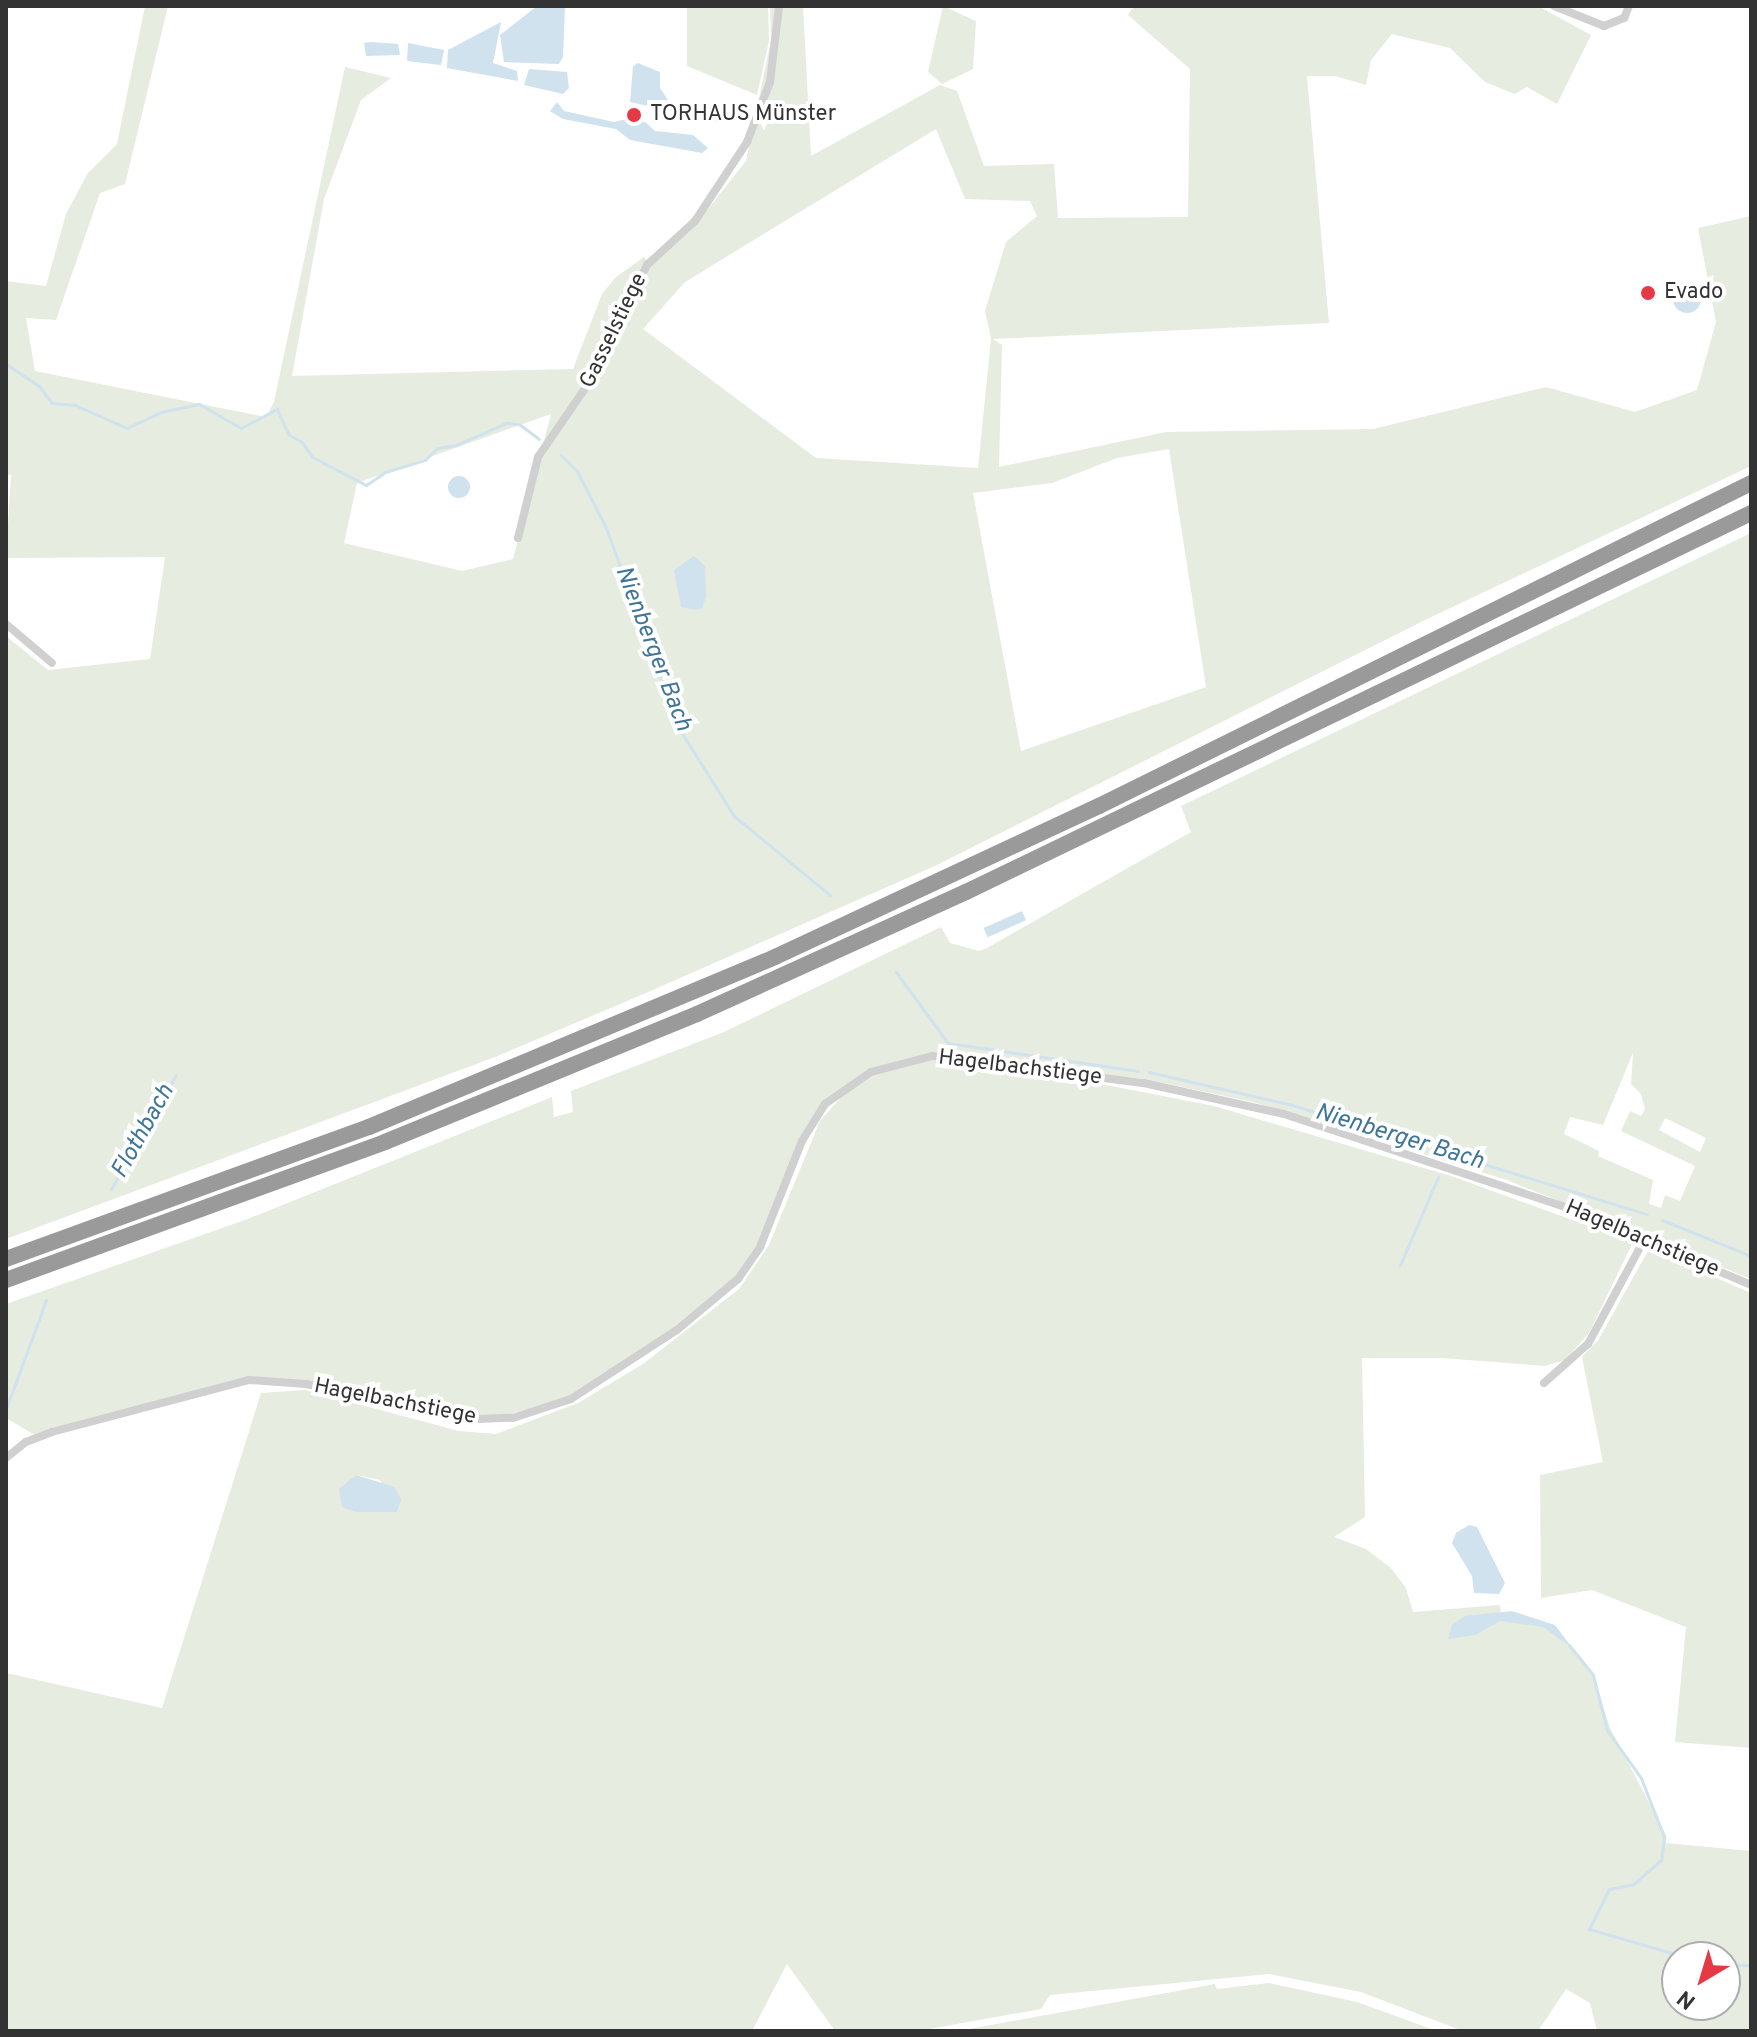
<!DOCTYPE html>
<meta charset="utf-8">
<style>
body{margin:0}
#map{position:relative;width:1757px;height:2037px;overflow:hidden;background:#fff;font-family:Overpass,sans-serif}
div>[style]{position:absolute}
.green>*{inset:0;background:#e6ecdf}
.water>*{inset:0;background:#cfe2ee;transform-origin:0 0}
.round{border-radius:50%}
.stream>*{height:3px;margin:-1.5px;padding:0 1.5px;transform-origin:1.5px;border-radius:1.5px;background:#cfe2ee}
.street>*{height:8px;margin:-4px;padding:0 4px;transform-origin:4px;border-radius:4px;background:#d0d0d0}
.highway>*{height:16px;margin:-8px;padding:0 8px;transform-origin:8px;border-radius:8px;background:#9a9a9a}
.dots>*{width:22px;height:22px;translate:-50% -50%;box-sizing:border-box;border:4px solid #fff;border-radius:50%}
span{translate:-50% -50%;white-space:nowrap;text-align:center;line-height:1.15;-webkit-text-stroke:8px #fff;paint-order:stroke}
.poi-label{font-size:22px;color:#333}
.left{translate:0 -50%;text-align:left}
.street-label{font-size:22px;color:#333}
.water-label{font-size:24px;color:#3f7597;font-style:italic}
.frame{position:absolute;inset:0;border:8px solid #333;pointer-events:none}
.north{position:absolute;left:1661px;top:1941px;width:80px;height:80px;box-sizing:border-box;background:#fff;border:2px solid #adadad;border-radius:50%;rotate:218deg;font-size:22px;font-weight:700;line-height:32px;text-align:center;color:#333}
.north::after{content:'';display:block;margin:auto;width:28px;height:36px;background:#e63946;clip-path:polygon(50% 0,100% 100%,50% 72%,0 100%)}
</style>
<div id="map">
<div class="green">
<div style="clip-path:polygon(evenodd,145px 6px,168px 6px,125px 184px,100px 193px,56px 320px,26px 318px,35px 371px,266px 417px,274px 402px,345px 67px,391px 78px,361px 100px,324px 199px,292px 376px,573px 369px,602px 294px,616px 277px,644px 257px,650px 265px,692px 229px,746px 161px,771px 40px,770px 6px,803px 6px,811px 156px,940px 85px,957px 91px,984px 166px,1054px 164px,1058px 218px,1188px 217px,1190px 69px,1128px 15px,1134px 6px,1538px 6px,1591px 35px,1557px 104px,1527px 87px,1515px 94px,1485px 82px,1450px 48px,1392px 34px,1371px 60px,1366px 85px,1335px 76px,1307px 76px,1329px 323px,993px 339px,1002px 345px,999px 467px,1166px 432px,1373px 429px,1546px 387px,1635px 412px,1697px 390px,1716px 322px,1698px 228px,1751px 216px,1751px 466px,1425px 620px,937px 865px,646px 993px,495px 1057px,6px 1239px,6px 636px,48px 670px,150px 659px,165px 557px,6px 558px,11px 475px,6px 475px,6px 281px,46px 286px,66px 214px,88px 173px,117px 144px,145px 6px,936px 129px,965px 199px,1030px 201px,1037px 216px,1006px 242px,985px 311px,991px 339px,978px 468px,816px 458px,643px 329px,685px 282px,936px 129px,145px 6px,551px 414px,513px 559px,462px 571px,344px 543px,357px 483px,551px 414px,145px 6px,1169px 449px,1206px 687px,1021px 751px,973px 493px,1052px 483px,1117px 458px,1169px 449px)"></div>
<div style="clip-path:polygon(687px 6px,768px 6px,769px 41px,757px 95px,687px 66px)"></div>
<div style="clip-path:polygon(943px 6px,976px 21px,973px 69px,942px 84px,928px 72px)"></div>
<div style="clip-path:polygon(evenodd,1751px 533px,1751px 1279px,1507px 1180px,1253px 1102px,1145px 1079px,932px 1056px,853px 1082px,814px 1118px,767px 1234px,726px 1292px,571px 1399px,491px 1419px,267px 1379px,38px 1437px,6px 1418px,6px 1304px,245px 1220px,552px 1097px,554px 1117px,573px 1112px,571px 1091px,724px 1032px,941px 927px,950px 943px,979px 951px,987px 948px,1191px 832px,1181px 806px,1751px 533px,1633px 1053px,1631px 1084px,1641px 1094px,1645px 1109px,1641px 1116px,1630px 1111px,1621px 1131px,1695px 1166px,1680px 1201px,1665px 1195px,1661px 1208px,1649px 1204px,1653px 1180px,1598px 1156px,1599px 1151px,1564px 1134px,1570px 1117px,1603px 1125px,1633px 1053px,1751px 533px,1665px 1118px,1706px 1138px,1700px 1152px,1659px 1130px,1665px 1118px)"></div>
<div style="clip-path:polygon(evenodd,937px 1059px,1019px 1068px,1214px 1106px,1451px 1176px,1633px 1242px,1589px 1333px,1565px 1360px,1545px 1366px,1442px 1358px,1362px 1358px,1365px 1517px,1334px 1537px,1366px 1549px,1391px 1568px,1406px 1588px,1413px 1612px,1500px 1605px,1501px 1613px,1555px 1625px,1593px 1675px,1610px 1728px,1666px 1835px,1666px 1843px,1751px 1851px,1751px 2031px,1597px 2031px,1590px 2003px,1566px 1989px,1538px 2031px,1463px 2031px,1361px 1992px,1269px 1974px,1050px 1995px,1041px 2009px,918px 2031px,835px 2031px,787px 1964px,752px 2031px,6px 2031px,6px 1673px,162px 1708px,261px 1393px,305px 1390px,459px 1431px,496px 1434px,578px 1403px,643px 1364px,739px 1289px,769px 1245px,820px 1121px,844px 1094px,880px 1071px,937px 1059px,356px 1475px,380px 1480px,396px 1512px,356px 1512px,356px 1475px,937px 1059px,1677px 1957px,1725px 1957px,1725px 2005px,1677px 2005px,1677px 1957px)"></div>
<div style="clip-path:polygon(1649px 1249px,1751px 1293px,1751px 1748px,1675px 1742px,1686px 1627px,1592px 1590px,1541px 1598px,1540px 1475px,1603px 1462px,1582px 1357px,1599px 1339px)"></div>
<div style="clip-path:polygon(1269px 1983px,1357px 2002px,1437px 2031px,958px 2031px,1215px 1984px,1217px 1989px)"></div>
</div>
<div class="water">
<div style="clip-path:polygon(537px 6px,565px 6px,563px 57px,559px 64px,504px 62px,500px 35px)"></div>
<div style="clip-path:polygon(501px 22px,493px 63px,517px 71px,518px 81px,447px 68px,448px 50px)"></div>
<div style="clip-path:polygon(371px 42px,398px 44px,400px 55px,366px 56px,364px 43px)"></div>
<div style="clip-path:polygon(408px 43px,444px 50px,441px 65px,407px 61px)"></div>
<div style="clip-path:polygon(638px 63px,660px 72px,660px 88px,668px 100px,739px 120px,720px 122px,630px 102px,633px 66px)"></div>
<div style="clip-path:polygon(529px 69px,567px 72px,569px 88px,563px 94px,524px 85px)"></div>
<div style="clip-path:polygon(557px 102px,564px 111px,614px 122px,627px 119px,645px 122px,655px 131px,693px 135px,708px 148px,702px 153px,630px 140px,616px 129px,563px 119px,550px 111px)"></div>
<div class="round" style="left:1673px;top:285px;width:28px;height:28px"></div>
<div class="round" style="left:448px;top:476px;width:22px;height:22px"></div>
<div style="clip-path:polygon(694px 556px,705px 566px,706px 597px,702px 608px,695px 610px,681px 607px,674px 570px)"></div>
<div style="left:1022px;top:911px;width:10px;height:42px;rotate:66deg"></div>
<div style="clip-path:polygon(356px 1475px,395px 1487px,401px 1500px,397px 1512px,356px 1512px,342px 1507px,339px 1489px)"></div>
<div style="clip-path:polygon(1469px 1525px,1477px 1527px,1505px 1583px,1499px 1594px,1474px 1593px,1472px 1576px,1452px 1543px,1456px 1533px)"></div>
<div style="clip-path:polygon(1512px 1611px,1555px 1625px,1571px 1647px,1543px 1627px,1500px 1621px,1475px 1635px,1448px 1639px,1452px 1625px,1465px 1616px)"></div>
</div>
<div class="stream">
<div style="left:6px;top:287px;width:17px;rotate:90deg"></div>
<div style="left:6px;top:364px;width:40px;rotate:34deg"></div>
<div style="left:39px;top:386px;width:21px;rotate:53deg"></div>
<div style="left:52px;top:403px;width:23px;rotate:5deg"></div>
<div style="left:75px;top:405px;width:57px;rotate:23.9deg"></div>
<div style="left:127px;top:428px;width:38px;rotate:-25deg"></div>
<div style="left:161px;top:412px;width:39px;rotate:-12deg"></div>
<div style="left:199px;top:404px;width:48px;rotate:29.7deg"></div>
<div style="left:241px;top:428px;width:41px;rotate:-27.8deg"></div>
<div style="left:277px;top:409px;width:27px;rotate:66deg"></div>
<div style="left:288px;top:434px;width:16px;rotate:30deg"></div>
<div style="left:302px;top:442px;width:18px;rotate:56deg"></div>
<div style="left:312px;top:457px;width:61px;rotate:27.4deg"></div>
<div style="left:366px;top:485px;width:23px;rotate:-34deg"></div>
<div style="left:385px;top:472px;width:42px;rotate:-16.7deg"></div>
<div style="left:425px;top:460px;width:17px;rotate:-45deg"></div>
<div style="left:437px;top:448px;width:19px;rotate:-9deg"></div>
<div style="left:456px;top:445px;width:55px;rotate:-23.7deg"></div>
<div style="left:506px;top:423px;width:13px;rotate:4deg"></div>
<div style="left:519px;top:424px;width:25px;rotate:37deg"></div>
<div style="left:561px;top:455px;width:23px;rotate:45deg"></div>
<div style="left:577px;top:471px;width:64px;rotate:63deg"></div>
<div style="left:606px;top:528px;width:215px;rotate:69.9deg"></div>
<div style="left:680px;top:730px;width:102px;rotate:57.9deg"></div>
<div style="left:734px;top:816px;width:124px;rotate:39.5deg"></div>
<div style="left:896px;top:972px;width:88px;rotate:53.8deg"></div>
<div style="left:948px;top:1043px;width:192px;rotate:8.4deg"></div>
<div style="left:1149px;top:1072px;width:147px;rotate:13deg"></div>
<div style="left:1292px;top:1105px;width:371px;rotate:17.1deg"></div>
<div style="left:111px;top:1189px;width:131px;rotate:-60.3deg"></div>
<div style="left:1662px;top:1220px;width:96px;rotate:22deg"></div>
<div style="left:1400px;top:1265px;width:96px;rotate:-66.6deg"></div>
<div style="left:6px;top:1409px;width:116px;rotate:-69.8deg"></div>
<div style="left:1569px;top:1645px;width:38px;rotate:51deg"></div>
<div style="left:1593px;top:1675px;width:57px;rotate:75.7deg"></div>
<div style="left:1607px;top:1730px;width:59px;rotate:54.7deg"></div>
<div style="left:1641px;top:1778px;width:63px;rotate:68.7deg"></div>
<div style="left:1664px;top:1837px;width:23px;rotate:97deg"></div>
<div style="left:1661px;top:1860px;width:37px;rotate:139deg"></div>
<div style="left:1633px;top:1884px;width:25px;rotate:168deg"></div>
<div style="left:1609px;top:1889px;width:45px;rotate:116.6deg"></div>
<div style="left:1589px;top:1929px;width:101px;rotate:16.1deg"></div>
<div style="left:1725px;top:1965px;width:26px"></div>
</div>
<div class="street">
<div style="left:1554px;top:6px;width:54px;rotate:21.8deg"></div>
<div style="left:1604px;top:26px;width:22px;rotate:-22deg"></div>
<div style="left:1624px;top:18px;width:13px;rotate:-67deg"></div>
<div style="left:518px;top:538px;width:83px;rotate:-76.1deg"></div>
<div style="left:538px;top:457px;width:108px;rotate:-55.6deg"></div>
<div style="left:599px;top:368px;width:114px;rotate:-65deg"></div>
<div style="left:647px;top:265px;width:65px;rotate:-42.5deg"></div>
<div style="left:695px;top:221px;width:95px;rotate:-56.6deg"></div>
<div style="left:747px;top:142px;width:64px;rotate:-69deg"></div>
<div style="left:770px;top:82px;width:77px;rotate:-83.2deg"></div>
<div style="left:6px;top:624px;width:60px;rotate:40.3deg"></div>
<div style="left:1544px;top:1383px;width:59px;rotate:-41.6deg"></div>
<div style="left:1588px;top:1344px;width:120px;rotate:-61.7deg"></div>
<div style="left:6px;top:1458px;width:26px;rotate:-39deg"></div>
<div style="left:26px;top:1442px;width:28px;rotate:-21deg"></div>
<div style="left:52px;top:1432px;width:204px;rotate:-14.8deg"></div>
<div style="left:249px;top:1380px;width:57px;rotate:4deg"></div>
<div style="left:306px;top:1384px;width:174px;rotate:11.6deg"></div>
<div style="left:476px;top:1419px;width:37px;rotate:-2deg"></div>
<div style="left:513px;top:1418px;width:61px;rotate:-18.1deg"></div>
<div style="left:571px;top:1399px;width:126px;rotate:-33.1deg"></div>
<div style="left:677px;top:1330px;width:80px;rotate:-39.9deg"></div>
<div style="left:738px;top:1279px;width:39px;rotate:-55deg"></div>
<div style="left:760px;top:1247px;width:114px;rotate:-68.4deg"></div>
<div style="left:802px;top:1141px;width:44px;rotate:-58.1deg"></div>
<div style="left:825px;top:1104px;width:56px;rotate:-34.8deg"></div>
<div style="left:871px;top:1072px;width:63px;rotate:-14.7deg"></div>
<div style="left:932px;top:1056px;width:214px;rotate:7.3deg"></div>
<div style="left:1144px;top:1083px;width:143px;rotate:12.5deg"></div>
<div style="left:1284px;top:1114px;width:300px;rotate:18.3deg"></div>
<div style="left:1569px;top:1208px;width:198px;rotate:22.9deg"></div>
</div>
<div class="highway">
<div style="left:6px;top:1259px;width:386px;rotate:-20deg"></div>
<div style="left:369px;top:1127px;width:440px;rotate:-22.7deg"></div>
<div style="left:775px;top:957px;width:357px;rotate:-25deg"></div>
<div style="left:1099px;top:806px;width:728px;rotate:-26.35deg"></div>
<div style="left:6px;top:1280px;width:403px;rotate:-20deg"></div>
<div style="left:385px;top:1142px;width:337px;rotate:-22.3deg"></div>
<div style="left:697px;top:1014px;width:295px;rotate:-24.4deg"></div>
<div style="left:966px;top:892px;width:872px;rotate:-25.77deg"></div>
</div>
<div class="dots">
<div style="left:634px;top:115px;background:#e63946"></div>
<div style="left:1648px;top:293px;background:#e63946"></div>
</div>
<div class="poi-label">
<span class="left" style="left:650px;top:115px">TORHAUS Münster</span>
<span class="left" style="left:1664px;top:293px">Evado</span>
</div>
<div class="street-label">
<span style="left:614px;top:331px;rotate:-64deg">Gasselstiege</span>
<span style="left:1020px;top:1068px;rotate:7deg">Hagelbachstiege</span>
<span style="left:1642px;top:1239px;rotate:23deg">Hagelbachstiege</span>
<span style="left:395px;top:1402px;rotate:11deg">Hagelbachstiege</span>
</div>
<div class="water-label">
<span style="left:652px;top:649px;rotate:69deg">Nienberger Bach</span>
<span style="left:144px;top:1132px;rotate:-61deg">Flothbach</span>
<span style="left:1399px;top:1138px;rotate:17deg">Nienberger Bach</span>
</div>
<div class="frame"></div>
<div class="north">N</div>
</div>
